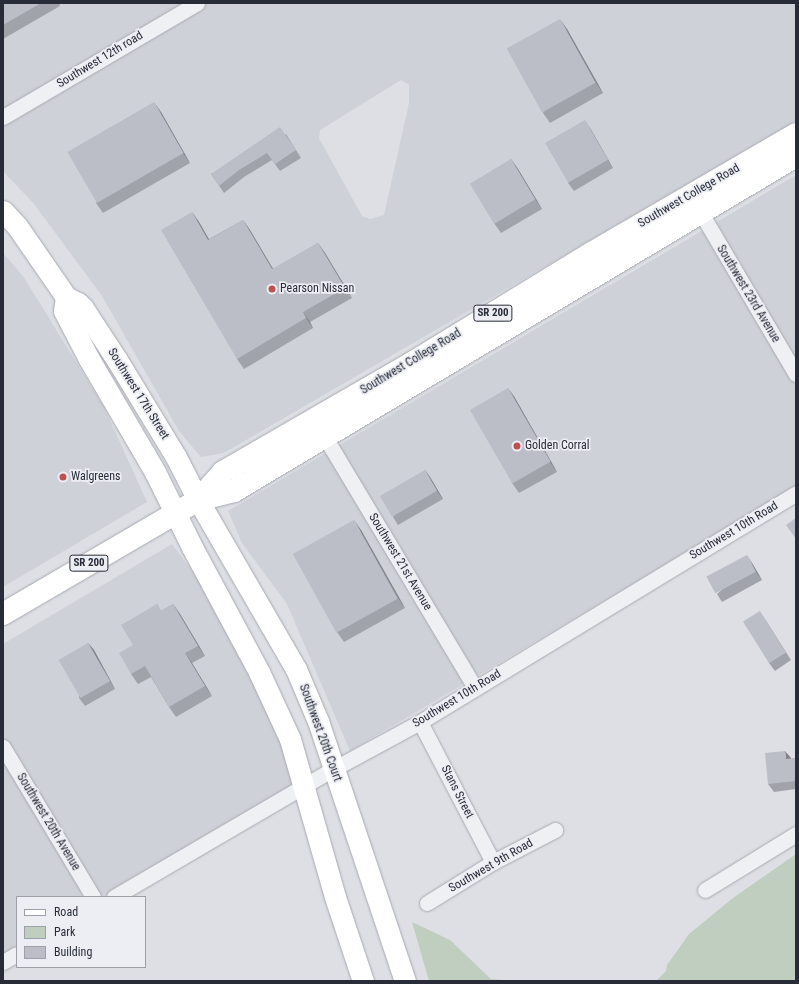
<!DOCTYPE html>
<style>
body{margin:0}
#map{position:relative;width:799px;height:984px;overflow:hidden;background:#dddfe5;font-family:"Roboto Condensed",sans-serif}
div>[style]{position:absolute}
.built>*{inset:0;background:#cfd1d9}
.green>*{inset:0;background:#c0cebf}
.roads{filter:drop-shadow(0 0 1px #a7a9b1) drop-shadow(0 0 1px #a7a9b1)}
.minor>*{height:15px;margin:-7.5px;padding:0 7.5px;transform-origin:7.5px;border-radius:7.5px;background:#eff0f4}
.secondary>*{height:21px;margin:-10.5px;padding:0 10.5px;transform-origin:10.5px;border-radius:10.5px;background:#fff}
.primary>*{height:22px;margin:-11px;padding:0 11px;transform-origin:11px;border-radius:11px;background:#fff}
.wall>*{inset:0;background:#a1a3ab}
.shaded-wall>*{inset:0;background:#83848b}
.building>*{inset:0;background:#bbbdc7;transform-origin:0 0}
.dots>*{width:11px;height:11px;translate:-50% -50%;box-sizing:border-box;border:2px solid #eceef3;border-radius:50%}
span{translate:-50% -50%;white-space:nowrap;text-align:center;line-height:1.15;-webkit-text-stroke:3.5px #eceef3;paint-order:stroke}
.shield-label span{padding:1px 3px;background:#eceef3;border:1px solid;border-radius:3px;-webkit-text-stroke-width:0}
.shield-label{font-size:11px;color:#282c39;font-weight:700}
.street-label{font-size:12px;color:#282c39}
.poi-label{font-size:12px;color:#282c39}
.left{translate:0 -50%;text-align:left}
.frame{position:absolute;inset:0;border:4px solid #282c39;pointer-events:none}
.legend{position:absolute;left:16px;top:896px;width:130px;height:72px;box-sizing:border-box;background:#eceef3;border:1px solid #9ea0a9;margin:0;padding:5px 7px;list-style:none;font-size:12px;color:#282c39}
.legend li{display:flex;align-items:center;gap:8px;height:20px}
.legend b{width:20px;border:1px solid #9ea0a9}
</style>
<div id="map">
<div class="built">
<div style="clip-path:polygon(evenodd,3px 3px,796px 3px,796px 121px,224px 453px,201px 457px,179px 431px,102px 296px,34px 204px,3px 171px,3px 3px,401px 80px,409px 85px,409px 103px,384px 215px,370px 219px,362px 216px,319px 138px,320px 130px,401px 80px)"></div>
<div style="clip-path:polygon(796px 175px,796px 488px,350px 751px,287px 604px,242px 543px,228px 511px)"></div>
<div style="clip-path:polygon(3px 253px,23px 276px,104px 407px,147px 502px,3px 587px)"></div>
<div style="clip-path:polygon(172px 544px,210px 595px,284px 744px,295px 784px,103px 897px,17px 897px,17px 948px,3px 956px,3px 644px)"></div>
</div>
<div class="green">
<div style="clip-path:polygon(796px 854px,796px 981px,656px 981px,666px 971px,667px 965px,689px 934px,733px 898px)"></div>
<div style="clip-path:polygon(412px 922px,450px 940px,491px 979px,515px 981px,429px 981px)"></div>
</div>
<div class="roads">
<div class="minor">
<div style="left:3px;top:117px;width:225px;rotate:-30.4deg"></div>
<div style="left:701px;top:213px;width:187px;rotate:59.5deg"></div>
<div style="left:325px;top:437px;width:292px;rotate:59.1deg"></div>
<div style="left:420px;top:722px;width:158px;rotate:62.5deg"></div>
<div style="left:3px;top:747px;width:175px;rotate:59deg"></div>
<div style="left:705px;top:890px;width:107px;rotate:-31.6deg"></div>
<div style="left:114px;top:897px;width:254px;rotate:-30.3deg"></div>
<div style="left:333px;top:769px;width:99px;rotate:-28.4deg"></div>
<div style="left:420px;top:722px;width:440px;rotate:-31.3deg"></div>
<div style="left:427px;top:903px;width:78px;rotate:-31.8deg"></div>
<div style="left:493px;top:862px;width:70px;rotate:-27.3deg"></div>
<div style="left:3px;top:962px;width:16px;rotate:-30deg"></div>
</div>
<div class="secondary">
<div style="left:3px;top:211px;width:21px;rotate:47deg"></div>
<div style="left:17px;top:226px;width:86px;rotate:55.4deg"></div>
<div style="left:66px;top:297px;width:13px;rotate:27deg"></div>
<div style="left:78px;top:303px;width:7px;rotate:45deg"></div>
<div style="left:83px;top:308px;width:62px;rotate:56.8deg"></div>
<div style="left:117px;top:360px;width:114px;rotate:58.7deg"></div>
<div style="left:176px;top:457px;width:48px;rotate:62.9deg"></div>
<div style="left:198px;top:500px;width:195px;rotate:59.9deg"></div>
<div style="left:296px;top:669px;width:56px;rotate:67.1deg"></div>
<div style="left:318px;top:721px;width:274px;rotate:71.5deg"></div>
<div style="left:66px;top:297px;width:14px;rotate:98deg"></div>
<div style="left:64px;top:311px;width:54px;rotate:62.5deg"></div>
<div style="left:89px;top:359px;width:131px;rotate:59.7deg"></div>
<div style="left:155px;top:472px;width:84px;rotate:63.7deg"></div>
<div style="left:192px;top:547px;width:142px;rotate:61.8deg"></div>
<div style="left:259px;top:672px;width:74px;rotate:65.2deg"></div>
<div style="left:290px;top:739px;width:164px;rotate:74.1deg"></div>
<div style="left:335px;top:897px;width:89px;rotate:71.6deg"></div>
</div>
<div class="primary">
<div style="left:198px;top:500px;width:38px;rotate:-48deg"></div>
<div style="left:223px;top:472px;width:218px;rotate:-30deg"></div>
<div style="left:412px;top:363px;width:209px;rotate:-31.5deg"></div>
<div style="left:590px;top:254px;width:238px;rotate:-30.2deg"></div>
<div style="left:3px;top:614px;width:226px;rotate:-30.3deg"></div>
<div style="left:198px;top:500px;width:37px;rotate:-14deg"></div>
<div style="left:234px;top:491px;width:654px;rotate:-30.8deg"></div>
</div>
</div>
<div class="wall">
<div style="clip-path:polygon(3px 3px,59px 3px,60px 6px,3px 39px)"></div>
<div style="clip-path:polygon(567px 29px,603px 93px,550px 123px,543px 113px)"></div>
<div style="clip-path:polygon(161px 112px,190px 163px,103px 213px,96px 203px)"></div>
<div style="clip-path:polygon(590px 128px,613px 168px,574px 191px,568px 183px)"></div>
<div style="clip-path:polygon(286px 134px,301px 158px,280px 171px,272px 160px,244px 177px,224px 193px,211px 174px)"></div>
<div style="clip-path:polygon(511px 159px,518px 169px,542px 209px,501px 233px,494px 223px)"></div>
<div style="clip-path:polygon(192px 212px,199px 222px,209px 239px,243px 220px,250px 230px,273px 269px,318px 243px,325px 253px,352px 298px,310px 322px,313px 328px,244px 369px,237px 359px)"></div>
<div style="clip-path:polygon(508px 388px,515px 398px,557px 472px,519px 493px,512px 483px)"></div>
<div style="clip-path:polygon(425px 470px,430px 477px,443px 499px,398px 525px,393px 517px)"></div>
<div style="clip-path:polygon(361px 530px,405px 608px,344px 642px,337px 632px)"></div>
<div style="clip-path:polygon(752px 563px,762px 580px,722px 602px,717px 594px)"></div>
<div style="clip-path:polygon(157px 604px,161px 611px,173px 604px,180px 614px,205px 656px,192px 663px,212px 696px,176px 717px,169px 707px,151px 677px,138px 684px,131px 674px,133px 645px)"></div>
<div style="clip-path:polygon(765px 619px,791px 660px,775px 671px,769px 663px)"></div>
<div style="clip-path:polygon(88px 643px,94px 650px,115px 689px,85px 706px,79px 698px)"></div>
<div style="clip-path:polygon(796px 758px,796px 789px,774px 792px,768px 784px,791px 759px)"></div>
</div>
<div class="shaded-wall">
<div style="clip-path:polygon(560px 19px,567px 29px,603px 93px,596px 83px)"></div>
<div style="clip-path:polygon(154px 102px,161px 112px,190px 163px,183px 153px)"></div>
<div style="clip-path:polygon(585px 120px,590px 128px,613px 168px,608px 160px)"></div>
<div style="clip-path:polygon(511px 159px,518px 169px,542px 209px,535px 199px)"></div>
<div style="clip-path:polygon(192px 212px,199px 222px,215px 250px,208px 240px)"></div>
<div style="clip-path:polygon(243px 220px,250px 230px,279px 279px,272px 269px)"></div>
<div style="clip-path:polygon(318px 243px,325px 253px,352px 298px,345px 288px)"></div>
<div style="clip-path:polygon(303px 312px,310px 322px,313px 328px,306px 318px)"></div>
<div style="clip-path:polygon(508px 388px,515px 398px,557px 472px,550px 462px)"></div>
<div style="clip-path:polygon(425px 470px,430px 477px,443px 499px,437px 491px)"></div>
<div style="clip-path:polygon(354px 520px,361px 530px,405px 608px,398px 598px)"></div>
<div style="clip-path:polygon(747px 555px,752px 563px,762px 580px,756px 572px)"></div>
<div style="clip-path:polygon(173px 604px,180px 614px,205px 656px,198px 646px)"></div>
<div style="clip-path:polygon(88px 643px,94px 650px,115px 689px,110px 681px)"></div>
<div style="clip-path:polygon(185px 653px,192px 663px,212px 696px,205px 686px)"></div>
<div style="clip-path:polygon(785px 751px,791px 758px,792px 767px,786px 759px)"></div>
</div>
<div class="building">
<div style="clip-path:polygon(3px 3px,41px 3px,3px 25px)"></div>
<div style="left:560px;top:19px;width:73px;height:61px;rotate:61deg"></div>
<div style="left:154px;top:102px;width:59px;height:100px;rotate:60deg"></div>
<div style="left:585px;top:120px;width:46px;height:46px;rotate:60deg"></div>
<div style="clip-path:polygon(280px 127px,296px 150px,275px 164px,267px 153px,239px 170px,219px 186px,211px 174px)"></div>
<div style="left:511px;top:159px;width:47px;height:48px;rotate:59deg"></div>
<div style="clip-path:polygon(192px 212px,208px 240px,243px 220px,272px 269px,318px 243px,345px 288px,303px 312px,306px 318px,237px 359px,161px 230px)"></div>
<div style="left:508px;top:388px;width:85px;height:44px;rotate:60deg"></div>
<div style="left:425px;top:470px;width:24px;height:52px;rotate:60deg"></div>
<div style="clip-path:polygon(796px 518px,796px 539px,786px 525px)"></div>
<div style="left:354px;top:520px;width:90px;height:70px;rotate:61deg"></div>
<div style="left:747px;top:555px;width:19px;height:46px;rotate:62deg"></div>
<div style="clip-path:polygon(157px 604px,161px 611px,173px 604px,198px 646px,185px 653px,205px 686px,169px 707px,145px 666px,131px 674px,119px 653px,133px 645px,121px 625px)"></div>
<div style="left:760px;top:611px;width:49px;height:20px;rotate:58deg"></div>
<div style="left:88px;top:643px;width:44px;height:34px;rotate:60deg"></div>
<div style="clip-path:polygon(785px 751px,786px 759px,796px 758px,796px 781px,768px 784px,765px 753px)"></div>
</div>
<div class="dots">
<div style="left:272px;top:289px;background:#bd514f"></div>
<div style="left:517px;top:446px;background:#bd514f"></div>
<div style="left:63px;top:477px;background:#bd514f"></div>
</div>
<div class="shield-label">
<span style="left:493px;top:313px">SR 200</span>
<span style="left:89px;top:563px">SR 200</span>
</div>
<div class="street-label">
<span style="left:100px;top:60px;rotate:-31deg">Southwest 12th road</span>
<span style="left:689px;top:196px;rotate:-30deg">Southwest College Road</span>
<span style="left:748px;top:294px;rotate:59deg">Southwest 23rd Avenue</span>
<span style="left:411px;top:362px;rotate:-31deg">Southwest College Road</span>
<span style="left:138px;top:394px;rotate:58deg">Southwest 17th Street</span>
<span style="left:734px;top:531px;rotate:-31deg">Southwest 10th Road</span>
<span style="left:400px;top:562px;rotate:59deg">Southwest 21st Avenue</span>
<span style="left:457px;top:699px;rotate:-31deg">Southwest 10th Road</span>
<span style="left:320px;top:733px;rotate:70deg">Southwest 20th Court</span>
<span style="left:457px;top:792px;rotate:63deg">Stans Street</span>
<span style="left:48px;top:822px;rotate:59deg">Southwest 20th Avenue</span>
<span style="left:491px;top:866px;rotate:-30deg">Southwest 9th Road</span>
</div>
<div class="poi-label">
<span class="left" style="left:280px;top:289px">Pearson Nissan</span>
<span class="left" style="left:525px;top:446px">Golden Corral</span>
<span class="left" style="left:71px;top:477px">Walgreens</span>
</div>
<div class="frame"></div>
<ul class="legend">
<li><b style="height:5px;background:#fff"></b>Road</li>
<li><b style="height:11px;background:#c0cebf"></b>Park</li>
<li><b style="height:11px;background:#bbbdc7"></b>Building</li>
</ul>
</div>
